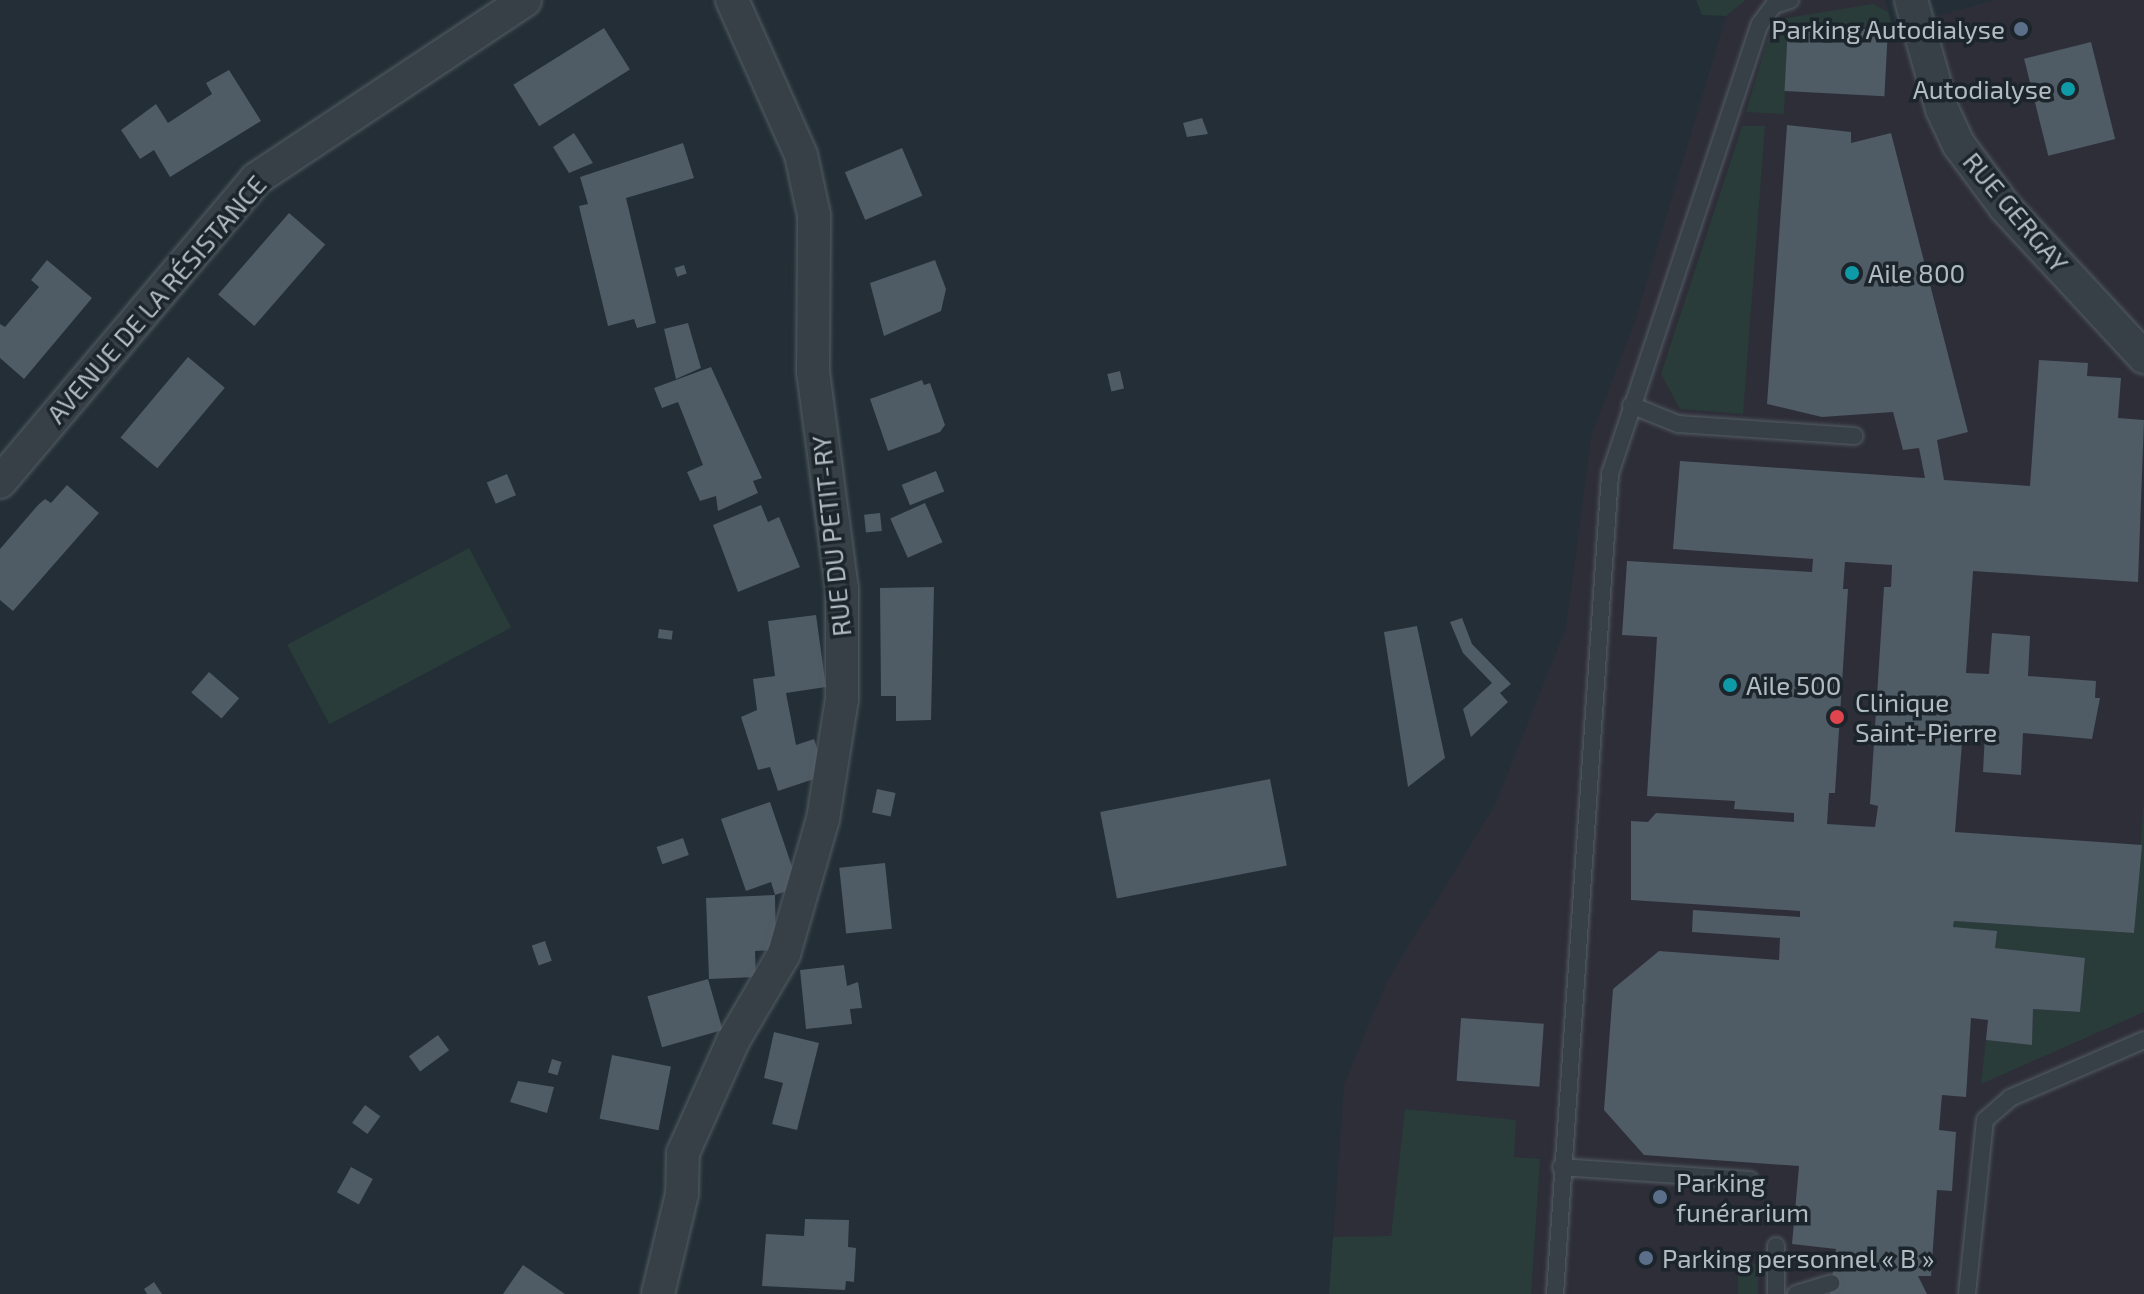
<!DOCTYPE html>
<meta charset="utf-8">
<style>
body{margin:0}
#map{position:relative;width:2144px;height:1294px;overflow:hidden;background:#232e36;font-family:"Exo 2",sans-serif}
div>[style]{position:absolute}
.medical>*{inset:0;background:#2e2e39}
.green>*{inset:0;background:#293c39;transform-origin:0 0}
.building>*{inset:0;background:#4f5b65;transform-origin:0 0}
.roads{filter:drop-shadow(0 0 2px #545e65) drop-shadow(0 0 2px #545e65)}
.service>*{height:16px;margin:-8px;padding:0 8px;transform-origin:8px;border-radius:8px;background:#374047}
.minor>*{height:32px;margin:-16px;padding:0 16px;transform-origin:16px;border-radius:16px;background:#374047}
.dots>*{width:22px;height:22px;translate:-50% -50%;box-sizing:border-box;border:4px solid #1c252b;border-radius:50%}
span{translate:-50% -50%;white-space:nowrap;text-align:center;line-height:1.15;-webkit-text-stroke:7px #1c252b;paint-order:stroke}
.poi-label{font-size:26px;color:#b1bbc3}
.right{translate:-100% -50%;text-align:right}
.left{translate:0 -50%;text-align:left}
.street-label{font-size:26px;color:#b1bbc3}
</style>
<div id="map">
<div class="medical">
<div style="clip-path:polygon(1746px 0,1885px 0,1893px 28px,1995px 0,2144px 0,2144px 1294px,1329px 1294px,1344px 1084px,1387px 981px,1495px 805px,1566px 628px,1591px 436px,1635px 321px,1726px 16px)"></div>
</div>
<div class="green">
<div style="clip-path:polygon(1696px 0,1746px 0,1726px 16px,1702px 15px)"></div>
<div style="clip-path:polygon(1873px 4px,1888px 12px,1893px 28px,1788px 25px,1784px 114px,1746px 112px,1768px 38px,1777px 25px,1787px 18px)"></div>
<div style="clip-path:polygon(1742px 126px,1765px 126px,1743px 414px,1680px 409px,1661px 374px)"></div>
<div style="left:469px;top:548px;width:90px;height:206px;rotate:62deg"></div>
<div style="clip-path:polygon(2144px 799px,2144px 1012px,1981px 1084px,1986px 1040px,2032px 1045px,2033px 1009px,2080px 1012px,2084px 959px,1995px 948px,1953px 927px,1954px 921px,2134px 933px)"></div>
<div style="clip-path:polygon(1405px 1109px,1516px 1120px,1514px 1157px,1540px 1159px,1531px 1294px,1329px 1294px,1333px 1237px,1391px 1236px)"></div>
<div style="left:1738px;top:1264px;width:20px;height:30px"></div>
</div>
<div class="building">
<div style="left:1788px;top:25px;width:100px;height:66px;rotate:3deg"></div>
<div style="left:604px;top:28px;width:49px;height:107px;rotate:58deg"></div>
<div style="left:2091px;top:42px;width:100px;height:69px;rotate:76deg"></div>
<div style="clip-path:polygon(229px 70px,261px 121px,170px 177px,154px 150px,140px 159px,121px 130px,156px 104px,168px 123px,212px 94px,206px 83px)"></div>
<div style="clip-path:polygon(1202px 118px,1208px 134px,1187px 137px,1183px 123px)"></div>
<div style="clip-path:polygon(evenodd,1787px 125px,1851px 132px,1851px 143px,1891px 133px,1968px 432px,1937px 440px,1944px 480px,2030px 486px,2039px 360px,2088px 363px,2087px 376px,2121px 378px,2118px 418px,2144px 420px,2138px 582px,1973px 571px,1966px 673px,1989px 674px,1992px 633px,2030px 636px,2028px 676px,2096px 681px,2095px 698px,2100px 698px,2092px 739px,2023px 733px,2021px 775px,1983px 772px,1985px 732px,1963px 730px,1955px 832px,2142px 845px,2134px 933px,1954px 921px,1953px 927px,1997px 931px,1995px 948px,2085px 958px,2080px 1012px,2033px 1009px,2032px 1045px,1986px 1040px,1988px 1020px,1971px 1018px,1966px 1097px,1942px 1095px,1939px 1130px,1956px 1132px,1952px 1191px,1937px 1190px,1931px 1276px,1918px 1276px,1927px 1294px,1830px 1294px,1836px 1249px,1792px 1244px,1799px 1166px,1644px 1155px,1604px 1110px,1613px 989px,1659px 951px,1779px 960px,1780px 938px,1692px 932px,1693px 910px,1800px 917px,1800px 911px,1631px 900px,1631px 821px,1648px 822px,1656px 813px,1794px 822px,1794px 813px,1734px 809px,1735px 801px,1647px 796px,1657px 637px,1622px 635px,1627px 561px,1812px 572px,1813px 559px,1673px 549px,1680px 461px,1925px 478px,1919px 448px,1903px 450px,1893px 412px,1822px 417px,1767px 404px,1787px 125px,1845px 562px,1892px 565px,1891px 587px,1884px 587px,1870px 804px,1878px 806px,1875px 827px,1827px 824px,1829px 793px,1835px 793px,1848px 589px,1843px 589px,1845px 562px)"></div>
<div style="clip-path:polygon(574px 133px,593px 163px,569px 173px,553px 147px)"></div>
<div style="clip-path:polygon(683px 143px,694px 178px,626px 198px,656px 323px,637px 328px,634px 319px,608px 326px,581px 215px,579px 206px,588px 204px,580px 177px)"></div>
<div style="left:902px;top:148px;width:52px;height:62px;rotate:67deg"></div>
<div style="left:289px;top:213px;width:48px;height:108px;rotate:41deg"></div>
<div style="clip-path:polygon(47px 260px,92px 298px,24px 379px,0 358px,0 324px,5px 327px,39px 287px,31px 280px)"></div>
<div style="clip-path:polygon(935px 260px,946px 289px,941px 311px,884px 336px,870px 283px)"></div>
<div style="left:684px;top:265px;width:9px;height:10px;rotate:72deg"></div>
<div style="clip-path:polygon(688px 323px,701px 368px,676px 379px,664px 329px)"></div>
<div style="left:188px;top:357px;width:48px;height:105px;rotate:40deg"></div>
<div style="clip-path:polygon(711px 367px,762px 478px,753px 481px,758px 493px,718px 511px,716px 496px,700px 501px,687px 472px,703px 465px,678px 402px,662px 408px,654px 388px)"></div>
<div style="left:1120px;top:371px;width:18px;height:13px;rotate:77deg"></div>
<div style="clip-path:polygon(922px 380px,924px 385px,930px 383px,945px 425px,940px 432px,888px 451px,870px 399px)"></div>
<div style="left:936px;top:471px;width:22px;height:37px;rotate:68deg"></div>
<div style="left:507px;top:474px;width:23px;height:22px;rotate:67deg"></div>
<div style="clip-path:polygon(67px 485px,99px 513px,13px 611px,0 600px,0 549px,38px 505px,45px 499px,51px 503px)"></div>
<div style="left:925px;top:503px;width:43px;height:38px;rotate:66deg"></div>
<div style="clip-path:polygon(761px 505px,768px 522px,779px 517px,800px 567px,738px 592px,713px 525px)"></div>
<div style="left:880px;top:513px;width:18px;height:16px;rotate:84deg"></div>
<div style="clip-path:polygon(934px 587px,931px 720px,896px 721px,896px 696px,881px 696px,880px 588px)"></div>
<div style="clip-path:polygon(816px 615px,826px 687px,786px 693px,796px 745px,814px 739px,826px 775px,778px 791px,770px 767px,758px 770px,741px 717px,757px 710px,753px 679px,775px 676px,768px 621px)"></div>
<div style="clip-path:polygon(1462px 618px,1472px 644px,1511px 684px,1500px 693px,1508px 702px,1471px 737px,1463px 709px,1492px 683px,1463px 653px,1450px 622px)"></div>
<div style="clip-path:polygon(1417px 626px,1445px 758px,1408px 787px,1384px 632px)"></div>
<div style="left:659px;top:629px;width:14px;height:9px;rotate:8deg"></div>
<div style="left:209px;top:672px;width:40px;height:27px;rotate:41deg"></div>
<div style="left:1270px;top:779px;width:88px;height:173px;rotate:79deg"></div>
<div style="left:877px;top:789px;width:19px;height:24px;rotate:12deg"></div>
<div style="clip-path:polygon(770px 802px,799px 887px,775px 895px,771px 882px,746px 891px,721px 819px)"></div>
<div style="left:683px;top:838px;width:18px;height:28px;rotate:71deg"></div>
<div style="left:885px;top:863px;width:66px;height:46px;rotate:84deg"></div>
<div style="clip-path:polygon(775px 895px,776px 950px,755px 951px,756px 977px,709px 979px,706px 898px)"></div>
<div style="left:545px;top:941px;width:21px;height:14px;rotate:71deg"></div>
<div style="clip-path:polygon(844px 965px,847px 986px,858px 982px,862px 1008px,850px 1009px,852px 1024px,806px 1029px,800px 970px)"></div>
<div style="left:708px;top:979px;width:53px;height:63px;rotate:74deg"></div>
<div style="left:1461px;top:1018px;width:83px;height:63px;rotate:4deg"></div>
<div style="clip-path:polygon(774px 1032px,819px 1043px,797px 1130px,772px 1124px,783px 1083px,764px 1078px)"></div>
<div style="left:438px;top:1035px;width:19px;height:36px;rotate:54deg"></div>
<div style="left:612px;top:1055px;width:60px;height:65px;rotate:11deg"></div>
<div style="left:552px;top:1059px;width:10px;height:14px;rotate:17deg"></div>
<div style="clip-path:polygon(518px 1081px,554px 1087px,547px 1113px,510px 1102px)"></div>
<div style="left:365px;top:1105px;width:19px;height:22px;rotate:36deg"></div>
<div style="left:351px;top:1167px;width:25px;height:29px;rotate:29deg"></div>
<div style="clip-path:polygon(805px 1219px,849px 1220px,848px 1247px,856px 1248px,854px 1282px,846px 1281px,845px 1290px,762px 1286px,766px 1234px,804px 1236px)"></div>
<div style="clip-path:polygon(523px 1265px,536px 1274px,565px 1294px,503px 1294px)"></div>
<div style="clip-path:polygon(154px 1282px,162px 1294px,147px 1294px,144px 1289px)"></div>
</div>
<div class="roads">
<div class="service">
<div style="left:1631px;top:405px;width:51px;rotate:22deg"></div>
<div style="left:1678px;top:424px;width:177px;rotate:3.9deg"></div>
<div style="left:1561px;top:1167px;width:189px;rotate:3.9deg"></div>
<div style="left:1555px;top:1294px;width:822px;rotate:-86.16deg"></div>
<div style="left:1610px;top:474px;width:474px;rotate:-71.6deg"></div>
<div style="left:1760px;top:24px;width:24px;rotate:-54deg"></div>
<div style="left:1774px;top:5px;width:17px;rotate:-17deg"></div>
<div style="left:1776px;top:1294px;width:48px;rotate:-90deg"></div>
<div style="left:1796px;top:1294px;width:37px;rotate:-17deg"></div>
<div style="left:1967px;top:1294px;width:175px;rotate:-84.1deg"></div>
<div style="left:1985px;top:1120px;width:33px;rotate:-41deg"></div>
<div style="left:2010px;top:1098px;width:146px;rotate:-23.4deg"></div>
</div>
<div class="minor">
<div style="left:1911px;top:0;width:113px;rotate:74.1deg"></div>
<div style="left:1942px;top:109px;width:40px;rotate:65deg"></div>
<div style="left:1959px;top:145px;width:77px;rotate:53.4deg"></div>
<div style="left:2005px;top:207px;width:205px;rotate:47.2deg"></div>
<div style="left:0;top:482px;width:397px;rotate:-49.8deg"></div>
<div style="left:256px;top:179px;width:323px;rotate:-33.6deg"></div>
<div style="left:658px;top:1294px;width:103px;rotate:-76.5deg"></div>
<div style="left:682px;top:1194px;width:41px;rotate:-88.6deg"></div>
<div style="left:683px;top:1153px;width:123px;rotate:-65.9deg"></div>
<div style="left:733px;top:1041px;width:101px;rotate:-59.6deg"></div>
<div style="left:784px;top:954px;width:141px;rotate:-73.9deg"></div>
<div style="left:823px;top:819px;width:121px;rotate:-81deg"></div>
<div style="left:842px;top:699px;width:110px;rotate:-90deg"></div>
<div style="left:842px;top:589px;width:219px;rotate:-97.6deg"></div>
<div style="left:813px;top:372px;width:157px;rotate:-89.6deg"></div>
<div style="left:814px;top:215px;width:61px;rotate:-102.2deg"></div>
<div style="left:801px;top:155px;width:170px;rotate:-114deg"></div>
</div>
</div>
<div class="dots">
<div style="left:2021px;top:29px;background:#5c6f8a"></div>
<div style="left:2068px;top:89px;background:#0f9aa8"></div>
<div style="left:1852px;top:273px;background:#0f9aa8"></div>
<div style="left:1730px;top:685px;background:#0f9aa8"></div>
<div style="left:1837px;top:717px;background:#e0444e"></div>
<div style="left:1660px;top:1197px;background:#5c6f8a"></div>
<div style="left:1646px;top:1258px;background:#5c6f8a"></div>
</div>
<div class="poi-label">
<span class="right" style="left:2005px;top:29px">Parking Autodialyse</span>
<span class="right" style="left:2052px;top:89px">Autodialyse</span>
<span class="left" style="left:1868px;top:273px">Aile 800</span>
<span class="left" style="left:1746px;top:685px">Aile 500</span>
<span class="left" style="left:1855px;top:717px">Clinique<br>Saint-Pierre</span>
<span class="left" style="left:1676px;top:1197px">Parking<br>funérarium</span>
<span class="left" style="left:1662px;top:1258px">Parking personnel « B »</span>
</div>
<div class="street-label">
<span style="left:2016px;top:212px;rotate:50deg">RUE GERGAY</span>
<span style="left:156px;top:299px;rotate:-49deg">AVENUE DE LA RÉSISTANCE</span>
<span style="left:831px;top:536px;rotate:-96deg">RUE DU PETIT-RY</span>
</div>
</div>
